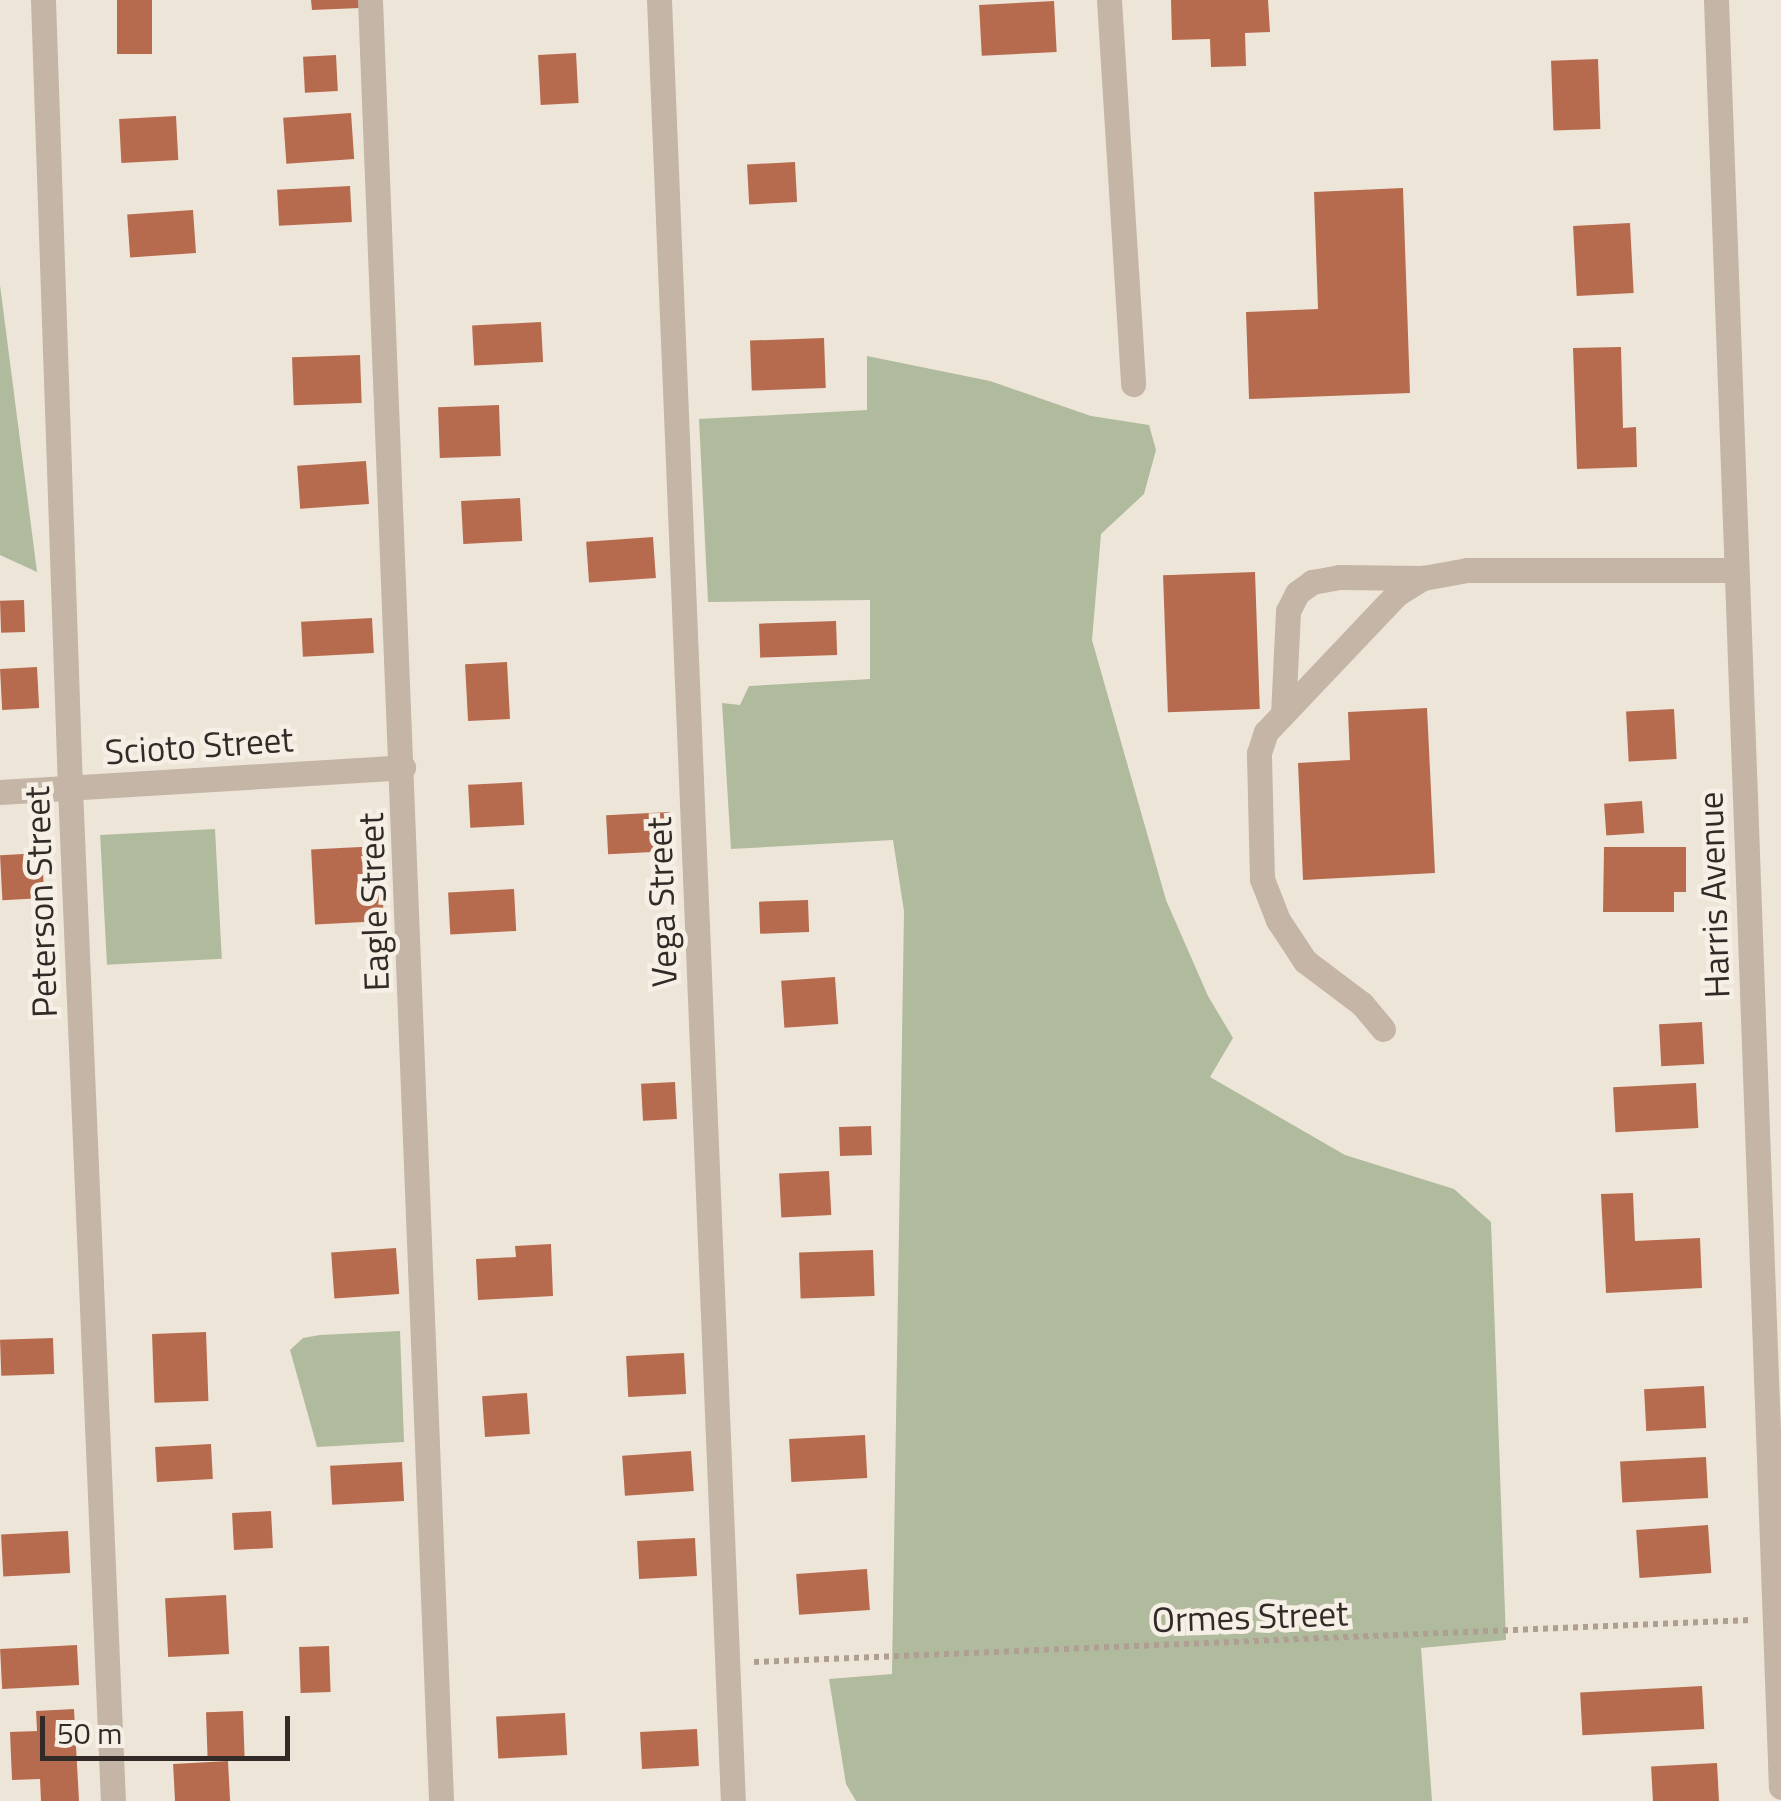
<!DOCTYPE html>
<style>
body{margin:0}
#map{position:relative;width:1781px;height:1801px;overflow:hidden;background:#eee5d9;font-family:"Titillium Web",sans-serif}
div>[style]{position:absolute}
.green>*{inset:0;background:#afbb9c;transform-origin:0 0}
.building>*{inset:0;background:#b76b4e;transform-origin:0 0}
.path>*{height:6px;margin-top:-3px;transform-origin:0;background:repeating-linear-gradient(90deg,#af9f92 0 5px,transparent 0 10px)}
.minor>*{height:25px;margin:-12.5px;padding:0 12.5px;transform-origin:12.5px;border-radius:12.5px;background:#c4b5a7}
span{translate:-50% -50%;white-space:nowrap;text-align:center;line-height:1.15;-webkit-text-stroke:9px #f6efe5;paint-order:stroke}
.street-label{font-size:35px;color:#312a27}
.scale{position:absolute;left:40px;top:1716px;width:250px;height:45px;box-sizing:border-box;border:5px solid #312a27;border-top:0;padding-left:12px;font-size:30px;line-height:35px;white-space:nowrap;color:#312a27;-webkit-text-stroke:8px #f6efe5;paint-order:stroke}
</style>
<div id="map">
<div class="green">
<div style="clip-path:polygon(0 285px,37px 572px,0 555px)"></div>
<div style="clip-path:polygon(867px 356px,990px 381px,1091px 416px,1149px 425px,1156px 450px,1144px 494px,1101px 534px,1092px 640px,1166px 900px,1208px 996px,1233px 1038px,1210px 1077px,1345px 1155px,1454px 1189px,1491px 1222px,1506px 1640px,1421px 1648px,1432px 1801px,856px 1801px,846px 1784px,829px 1679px,892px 1674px,904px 911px,893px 840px,731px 849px,722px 703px,740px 705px,749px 686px,870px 679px,870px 600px,708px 602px,699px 419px,867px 410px)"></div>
<div style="left:215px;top:829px;width:130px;height:115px;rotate:87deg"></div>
<div style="clip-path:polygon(400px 1331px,404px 1442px,317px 1447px,290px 1350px,303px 1338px,320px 1335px)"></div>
</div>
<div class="building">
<div style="left:117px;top:0;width:35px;height:54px"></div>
<div style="clip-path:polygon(311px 0,360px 0,360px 8px,312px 10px)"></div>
<div style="clip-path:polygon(1171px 0,1268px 0,1270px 32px,1245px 33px,1246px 66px,1211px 67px,1210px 39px,1172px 40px)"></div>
<div style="left:1054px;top:1px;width:51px;height:75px;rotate:87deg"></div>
<div style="left:576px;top:53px;width:50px;height:38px;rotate:87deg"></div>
<div style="left:336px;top:55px;width:36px;height:33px;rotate:87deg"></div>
<div style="left:1598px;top:59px;width:70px;height:47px;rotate:88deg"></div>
<div style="left:351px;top:113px;width:46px;height:68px;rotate:86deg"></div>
<div style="left:176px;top:116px;width:44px;height:57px;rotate:87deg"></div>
<div style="left:795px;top:162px;width:40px;height:48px;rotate:87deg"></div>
<div style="left:350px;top:186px;width:36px;height:73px;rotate:87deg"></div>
<div style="clip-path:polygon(1403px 188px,1410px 393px,1249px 399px,1246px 312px,1318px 309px,1314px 192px)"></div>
<div style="left:193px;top:210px;width:43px;height:66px;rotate:86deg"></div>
<div style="left:1630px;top:223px;width:70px;height:57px;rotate:87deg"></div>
<div style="left:541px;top:322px;width:40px;height:69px;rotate:87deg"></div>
<div style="left:824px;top:338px;width:50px;height:74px;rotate:88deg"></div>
<div style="clip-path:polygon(1621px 347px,1623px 428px,1636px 427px,1637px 467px,1577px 469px,1573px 348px)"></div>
<div style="left:360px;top:355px;width:48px;height:68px;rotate:88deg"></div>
<div style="left:499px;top:405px;width:51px;height:61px;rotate:88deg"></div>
<div style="left:366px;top:461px;width:43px;height:69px;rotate:86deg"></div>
<div style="left:520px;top:498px;width:43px;height:59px;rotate:87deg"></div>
<div style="left:653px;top:537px;width:41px;height:67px;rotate:86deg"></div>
<div style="left:1255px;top:572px;width:137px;height:92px;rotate:88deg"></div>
<div style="left:24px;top:600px;width:32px;height:24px;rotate:88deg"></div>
<div style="left:372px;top:618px;width:35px;height:71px;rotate:87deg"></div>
<div style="left:836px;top:621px;width:34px;height:77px;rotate:88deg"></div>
<div style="left:507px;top:662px;width:57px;height:42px;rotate:87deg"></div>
<div style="left:37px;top:667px;width:41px;height:37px;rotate:87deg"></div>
<div style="clip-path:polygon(1427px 708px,1435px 873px,1303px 880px,1298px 763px,1350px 760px,1348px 712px)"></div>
<div style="left:1674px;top:709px;width:50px;height:48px;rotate:87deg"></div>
<div style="left:522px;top:782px;width:43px;height:54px;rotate:87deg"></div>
<div style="left:1642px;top:801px;width:32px;height:38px;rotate:86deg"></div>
<div style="left:670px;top:812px;width:39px;height:64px;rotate:87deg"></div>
<div style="left:380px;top:846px;width:75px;height:69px;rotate:87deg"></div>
<div style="clip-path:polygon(1604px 847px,1686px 847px,1686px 892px,1674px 892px,1674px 912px,1603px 912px)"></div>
<div style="left:42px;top:853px;width:45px;height:42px;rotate:87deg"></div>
<div style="left:514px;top:889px;width:42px;height:66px;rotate:87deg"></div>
<div style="left:808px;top:900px;width:32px;height:49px;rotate:88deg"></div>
<div style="left:835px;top:977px;width:47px;height:54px;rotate:86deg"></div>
<div style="left:1702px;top:1022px;width:42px;height:43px;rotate:87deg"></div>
<div style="left:675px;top:1082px;width:37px;height:34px;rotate:87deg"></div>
<div style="left:1696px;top:1083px;width:45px;height:83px;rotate:87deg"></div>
<div style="left:871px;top:1126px;width:29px;height:32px;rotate:88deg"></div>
<div style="left:829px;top:1171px;width:44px;height:50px;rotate:87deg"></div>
<div style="clip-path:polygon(1633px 1193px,1635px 1241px,1700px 1238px,1702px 1288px,1606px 1293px,1601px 1194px)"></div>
<div style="clip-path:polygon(551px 1244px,553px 1296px,478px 1300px,476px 1259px,516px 1257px,515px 1246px)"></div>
<div style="left:396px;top:1248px;width:46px;height:65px;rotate:86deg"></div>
<div style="left:873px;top:1250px;width:46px;height:74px;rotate:88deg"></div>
<div style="left:206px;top:1332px;width:69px;height:54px;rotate:88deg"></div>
<div style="left:53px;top:1338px;width:36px;height:53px;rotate:88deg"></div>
<div style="left:684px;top:1353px;width:41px;height:58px;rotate:87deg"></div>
<div style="left:1704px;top:1386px;width:42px;height:60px;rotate:87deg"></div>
<div style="left:527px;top:1393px;width:41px;height:45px;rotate:86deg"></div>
<div style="left:865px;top:1435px;width:43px;height:76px;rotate:87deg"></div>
<div style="left:211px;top:1444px;width:35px;height:56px;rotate:87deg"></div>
<div style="left:691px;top:1451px;width:40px;height:69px;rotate:86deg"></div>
<div style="left:1706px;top:1457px;width:41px;height:86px;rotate:87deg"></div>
<div style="left:402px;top:1462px;width:39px;height:72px;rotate:87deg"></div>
<div style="left:271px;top:1511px;width:37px;height:39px;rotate:87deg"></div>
<div style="left:1708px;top:1525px;width:48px;height:72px;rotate:86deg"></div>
<div style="left:68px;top:1531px;width:42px;height:67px;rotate:87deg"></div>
<div style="left:695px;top:1538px;width:38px;height:58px;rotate:87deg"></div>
<div style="left:867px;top:1569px;width:41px;height:71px;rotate:86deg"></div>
<div style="left:226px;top:1595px;width:59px;height:61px;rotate:87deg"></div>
<div style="left:77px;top:1645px;width:40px;height:77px;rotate:87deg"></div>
<div style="left:329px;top:1646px;width:46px;height:30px;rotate:88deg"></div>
<div style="left:1702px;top:1686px;width:43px;height:122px;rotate:87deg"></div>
<div style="clip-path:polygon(74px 1709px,79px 1801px,41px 1801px,40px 1779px,12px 1780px,10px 1732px,37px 1731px,36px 1711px)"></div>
<div style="left:243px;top:1711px;width:46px;height:37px;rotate:88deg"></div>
<div style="left:565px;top:1713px;width:42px;height:69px;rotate:87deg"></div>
<div style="left:697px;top:1729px;width:37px;height:57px;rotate:87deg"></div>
<div style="left:228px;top:1761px;width:40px;height:55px;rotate:87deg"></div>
<div style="left:1717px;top:1763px;width:38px;height:66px;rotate:87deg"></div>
</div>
<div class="path">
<div style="left:754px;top:1662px;width:998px;rotate:-2.41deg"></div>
</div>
<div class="minor">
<div style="left:43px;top:0;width:789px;rotate:88.04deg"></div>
<div style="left:70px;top:789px;width:1013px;rotate:87.57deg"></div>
<div style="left:370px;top:0;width:1802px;rotate:87.74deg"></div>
<div style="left:659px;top:0;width:1803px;rotate:87.65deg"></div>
<div style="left:1109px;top:0;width:385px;rotate:86.4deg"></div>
<div style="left:1716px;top:0;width:1788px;rotate:87.92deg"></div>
<div style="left:1283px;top:714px;width:103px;rotate:-87.2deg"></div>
<div style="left:1288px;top:611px;width:20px;rotate:-63deg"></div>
<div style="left:1297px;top:593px;width:19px;rotate:-36deg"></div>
<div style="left:1312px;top:582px;width:27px;rotate:-10deg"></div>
<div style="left:1339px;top:577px;width:84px;rotate:0.7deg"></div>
<div style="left:0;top:792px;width:404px;rotate:-3.5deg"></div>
<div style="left:1383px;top:1029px;width:33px;rotate:-130deg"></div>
<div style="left:1362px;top:1004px;width:71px;rotate:-143deg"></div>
<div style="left:1305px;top:961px;width:49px;rotate:-123.4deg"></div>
<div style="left:1278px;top:920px;width:44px;rotate:-111.3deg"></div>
<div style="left:1262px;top:879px;width:126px;rotate:-91.4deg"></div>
<div style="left:1259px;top:753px;width:22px;rotate:-72deg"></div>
<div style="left:1266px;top:732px;width:190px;rotate:-46.5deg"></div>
<div style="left:1397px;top:594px;width:31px;rotate:-32deg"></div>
<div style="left:1423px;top:578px;width:45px;rotate:-10.3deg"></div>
<div style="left:1467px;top:570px;width:269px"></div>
</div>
<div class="street-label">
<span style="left:199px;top:745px;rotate:-4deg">Scioto Street</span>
<span style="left:1713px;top:895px;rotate:-92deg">Harris Avenue</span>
<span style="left:40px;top:902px;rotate:-92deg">Peterson Street</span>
<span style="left:373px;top:902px;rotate:-92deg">Eagle Street</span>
<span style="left:661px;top:902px;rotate:-92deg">Vega Street</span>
<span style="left:1250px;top:1616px;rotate:-2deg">Ormes Street</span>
</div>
<div class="scale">50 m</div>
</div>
